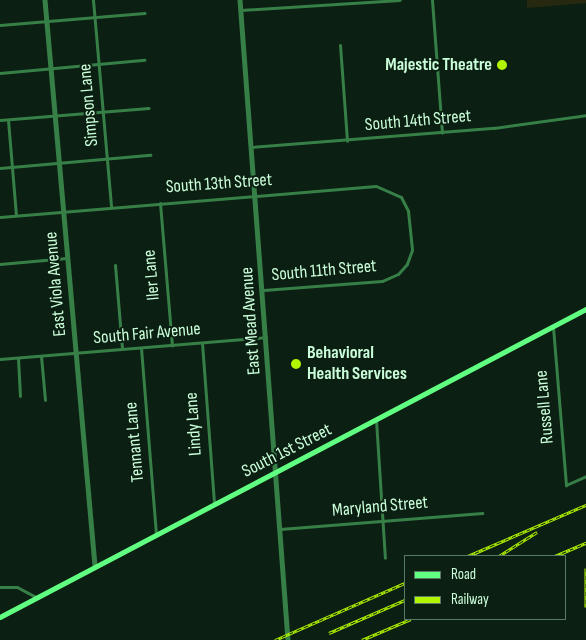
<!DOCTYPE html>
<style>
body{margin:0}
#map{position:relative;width:586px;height:640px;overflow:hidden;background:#0c1f13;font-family:"Sofia Sans Condensed",sans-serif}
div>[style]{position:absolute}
.green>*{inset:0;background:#26290f}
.minor>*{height:3px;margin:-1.5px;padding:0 1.5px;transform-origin:1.5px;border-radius:1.5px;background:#367f46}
.tertiary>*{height:4.5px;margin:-2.25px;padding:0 2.25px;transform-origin:2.25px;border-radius:2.25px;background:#367f46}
.secondary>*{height:4.5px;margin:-2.25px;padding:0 2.25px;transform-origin:2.25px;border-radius:2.25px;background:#61ff81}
.rail>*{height:3px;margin-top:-1.5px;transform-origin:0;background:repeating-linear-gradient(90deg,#0c1f13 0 4px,#b2f500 0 8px);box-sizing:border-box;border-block:1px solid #b2f500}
.dots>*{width:14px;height:14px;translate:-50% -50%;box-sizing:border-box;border:2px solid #0c1f13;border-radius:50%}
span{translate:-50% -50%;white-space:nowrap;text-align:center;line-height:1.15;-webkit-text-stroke:4px #0c1f13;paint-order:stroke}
.poi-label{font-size:18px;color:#caffda;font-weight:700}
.right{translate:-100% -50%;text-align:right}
.left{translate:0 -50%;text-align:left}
.street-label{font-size:18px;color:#caffda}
.legend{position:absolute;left:404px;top:555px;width:162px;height:65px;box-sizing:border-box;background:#0c1f13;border:1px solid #587963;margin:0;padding:6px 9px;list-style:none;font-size:15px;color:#caffda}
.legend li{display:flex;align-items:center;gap:10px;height:25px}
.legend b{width:25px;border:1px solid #587963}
</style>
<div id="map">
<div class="green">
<div style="clip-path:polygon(527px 0,586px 0,586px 3px,527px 8px)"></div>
</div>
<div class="minor">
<div style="left:93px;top:0;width:208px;rotate:85deg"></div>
<div style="left:432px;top:0;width:133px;rotate:85.7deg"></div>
<div style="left:241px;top:10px;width:159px;rotate:-3.6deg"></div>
<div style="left:0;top:25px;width:145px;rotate:-4.7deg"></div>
<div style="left:340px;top:45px;width:96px;rotate:85.8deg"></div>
<div style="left:0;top:73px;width:145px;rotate:-5.2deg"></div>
<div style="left:0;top:120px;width:149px;rotate:-4.6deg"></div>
<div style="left:8px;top:120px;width:95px;rotate:85.2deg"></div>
<div style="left:251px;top:147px;width:244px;rotate:-4.5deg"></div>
<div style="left:494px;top:128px;width:93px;rotate:-8deg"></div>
<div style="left:0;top:168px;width:151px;rotate:-5deg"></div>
<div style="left:160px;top:203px;width:143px;rotate:85.2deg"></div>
<div style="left:0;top:217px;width:377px;rotate:-4.7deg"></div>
<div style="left:376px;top:186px;width:27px;rotate:24deg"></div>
<div style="left:401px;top:197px;width:16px;rotate:63deg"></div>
<div style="left:408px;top:211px;width:39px;rotate:84deg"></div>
<div style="left:412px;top:250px;width:15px;rotate:110deg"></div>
<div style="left:407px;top:264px;width:13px;rotate:132deg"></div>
<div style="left:398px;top:274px;width:17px;rotate:156deg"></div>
<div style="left:382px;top:281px;width:119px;rotate:175.7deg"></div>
<div style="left:0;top:264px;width:67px;rotate:-5.1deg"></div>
<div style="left:115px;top:265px;width:84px;rotate:85.2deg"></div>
<div style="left:553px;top:327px;width:159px;rotate:85.3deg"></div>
<div style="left:566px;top:485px;width:22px;rotate:-24deg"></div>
<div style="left:202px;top:343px;width:160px;rotate:85.7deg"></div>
<div style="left:141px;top:348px;width:187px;rotate:85.4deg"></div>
<div style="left:41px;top:356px;width:44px;rotate:84.8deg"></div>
<div style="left:18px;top:358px;width:38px;rotate:87deg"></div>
<div style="left:0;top:359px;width:267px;rotate:-4.7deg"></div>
<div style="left:376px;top:420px;width:138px;rotate:86.3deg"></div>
<div style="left:280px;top:529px;width:203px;rotate:-4.5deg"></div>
<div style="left:0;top:587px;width:17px"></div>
<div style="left:17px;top:587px;width:21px;rotate:28deg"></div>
</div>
<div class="tertiary">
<div style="left:45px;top:0;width:568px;rotate:84.95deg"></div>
<div style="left:240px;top:0;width:642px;rotate:85.71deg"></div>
</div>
<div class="secondary">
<div style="left:0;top:617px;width:662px;rotate:-27.73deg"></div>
</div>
<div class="rail">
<div style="left:468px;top:556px;width:129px;rotate:-23.4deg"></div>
<div style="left:499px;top:556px;width:45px;rotate:-32.3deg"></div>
<div style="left:555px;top:556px;width:34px;rotate:-23deg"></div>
<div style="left:586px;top:568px;width:39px;rotate:90deg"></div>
<div style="left:329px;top:633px;width:83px;rotate:-23.5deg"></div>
<div style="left:275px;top:640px;width:142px;rotate:-23.7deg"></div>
<div style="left:362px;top:640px;width:53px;rotate:-23.2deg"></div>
</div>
<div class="dots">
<div style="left:502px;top:65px;background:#b2f500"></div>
<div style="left:296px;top:364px;background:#b2f500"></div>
</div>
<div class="poi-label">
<span class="right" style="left:492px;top:65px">Majestic Theatre</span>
<span class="left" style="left:307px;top:364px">Behavioral<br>Health Services</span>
</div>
<div class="street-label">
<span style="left:89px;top:105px;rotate:-95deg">Simpson Lane</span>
<span style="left:418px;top:121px;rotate:-5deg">South 14th Street</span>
<span style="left:219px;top:184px;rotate:-4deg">South 13th Street</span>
<span style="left:324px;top:271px;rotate:-5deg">South 11th Street</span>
<span style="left:152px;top:275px;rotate:-95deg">Iler Lane</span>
<span style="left:56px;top:284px;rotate:-95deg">East Viola Avenue</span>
<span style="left:251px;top:321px;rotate:-94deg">East Mead Avenue</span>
<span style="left:147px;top:334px;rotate:-5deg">South Fair Avenue</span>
<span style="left:545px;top:407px;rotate:-95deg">Russell Lane</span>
<span style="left:194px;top:424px;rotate:-94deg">Lindy Lane</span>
<span style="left:135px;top:442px;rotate:-95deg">Tennant Lane</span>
<span style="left:287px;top:451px;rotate:-27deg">South 1st Street</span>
<span style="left:380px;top:507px;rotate:-5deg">Maryland Street</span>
</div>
<ul class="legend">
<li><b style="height:6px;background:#61ff81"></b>Road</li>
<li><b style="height:6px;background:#b2f500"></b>Railway</li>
</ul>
</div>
